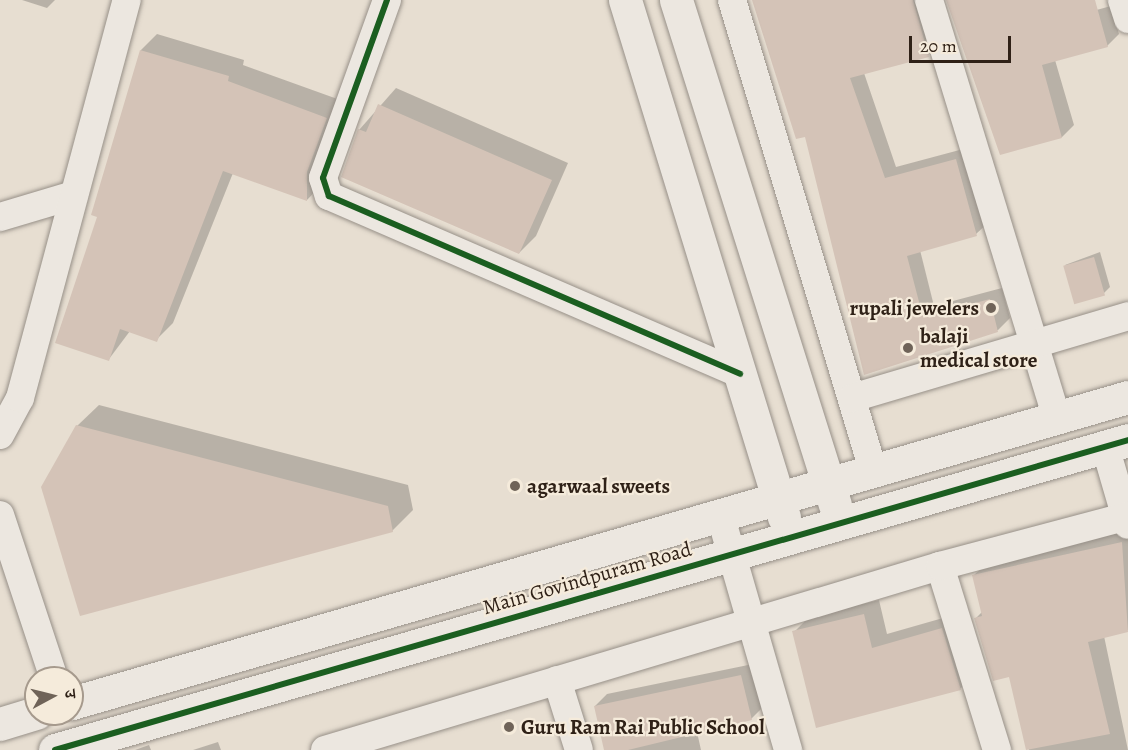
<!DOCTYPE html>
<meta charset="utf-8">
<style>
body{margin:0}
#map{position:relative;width:1128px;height:750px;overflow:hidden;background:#e7ded1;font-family:Alegreya,"Noto Serif Devanagari",serif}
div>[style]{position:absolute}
.shadow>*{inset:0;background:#0003}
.building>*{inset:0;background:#d4c3b7;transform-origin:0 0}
.roads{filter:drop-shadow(0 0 2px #979088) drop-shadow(0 0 2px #979088)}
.street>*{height:28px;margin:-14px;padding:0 14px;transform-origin:14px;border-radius:14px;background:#ece7e0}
.secondary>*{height:33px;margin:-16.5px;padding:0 16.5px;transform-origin:16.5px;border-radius:16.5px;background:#ece7e0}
.cycleway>*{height:6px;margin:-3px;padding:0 3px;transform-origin:3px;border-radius:3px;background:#1b5e20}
.dots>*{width:16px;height:16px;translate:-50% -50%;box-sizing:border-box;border:3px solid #f5ebdb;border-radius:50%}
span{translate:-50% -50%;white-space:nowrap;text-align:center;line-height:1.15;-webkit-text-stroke:4.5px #f5ebdb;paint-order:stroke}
.poi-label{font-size:21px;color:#2f2117;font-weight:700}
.right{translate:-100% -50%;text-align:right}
.left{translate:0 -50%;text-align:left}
.street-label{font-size:21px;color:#2f2117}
.north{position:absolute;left:24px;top:666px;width:60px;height:60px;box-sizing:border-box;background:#f5ebdb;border:2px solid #a69a8d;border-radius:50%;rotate:83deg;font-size:16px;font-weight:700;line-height:24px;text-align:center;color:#2f2117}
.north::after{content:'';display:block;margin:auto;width:21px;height:27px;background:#6f6358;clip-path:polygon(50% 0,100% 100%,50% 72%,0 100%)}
.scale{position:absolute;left:909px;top:36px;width:102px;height:27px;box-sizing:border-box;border:3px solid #2f2117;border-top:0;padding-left:8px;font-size:18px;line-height:21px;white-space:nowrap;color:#2f2117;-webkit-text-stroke:4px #f5ebdb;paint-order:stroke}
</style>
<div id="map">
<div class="shadow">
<div style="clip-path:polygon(22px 0,55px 0,47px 8px)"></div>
<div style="clip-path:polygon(755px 0,928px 0,940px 43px,928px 55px,864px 73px,896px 167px,967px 148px,988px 223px,976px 234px,920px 250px,934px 306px,1002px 288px,1010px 318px,998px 330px,865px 373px,806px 135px)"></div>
<div style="clip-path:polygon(948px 0,1028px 0,1042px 25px,1111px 6px,1119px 34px,1107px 46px,1055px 60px,1074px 125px,1062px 137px,1001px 153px)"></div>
<div style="clip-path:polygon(157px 34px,244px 60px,243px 65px,343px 101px,323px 183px,307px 200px,233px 173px,173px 323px,156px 340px,130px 331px,109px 359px,99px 216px,141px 50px)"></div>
<div style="clip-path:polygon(396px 88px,568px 163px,536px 236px,519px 253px,359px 130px)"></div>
<div style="clip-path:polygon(1100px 252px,1110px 287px,1104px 293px,1065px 265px)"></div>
<div style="clip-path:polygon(99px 405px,408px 485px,413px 510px,392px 531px,77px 426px)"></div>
<div style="clip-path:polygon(1128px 531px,1128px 630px,1104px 636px,1128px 750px,1029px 750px,1010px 675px,975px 619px,983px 611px,974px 575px,989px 561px)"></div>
<div style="clip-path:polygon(879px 600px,887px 634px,957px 614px,975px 674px,960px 689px,794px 632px,809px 617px)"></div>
<div style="clip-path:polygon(753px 664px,763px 707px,751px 719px,697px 732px,701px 750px,606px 750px,595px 706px,607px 694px)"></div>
<div style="clip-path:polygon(218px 742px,221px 750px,193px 750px)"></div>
<div style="clip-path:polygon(149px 745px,151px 750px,135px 750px)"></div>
</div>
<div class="building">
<div style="clip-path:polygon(752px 0,913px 0,929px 57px,850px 78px,885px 178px,956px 159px,977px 236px,907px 256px,923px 317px,990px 299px,998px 332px,864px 375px,805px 137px,796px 139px)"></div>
<div style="clip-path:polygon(946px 0,1095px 0,1108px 47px,1042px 65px,1062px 138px,1000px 155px)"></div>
<div style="clip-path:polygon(140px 50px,229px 76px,228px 81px,327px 118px,307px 172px,307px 201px,223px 171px,157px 342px,120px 329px,109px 361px,55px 343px,97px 217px,91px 215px)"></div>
<div style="clip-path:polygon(378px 104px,552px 180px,519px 254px,341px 177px,358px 129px,366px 132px)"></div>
<div style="left:1094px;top:257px;width:40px;height:32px;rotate:74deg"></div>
<div style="clip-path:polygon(76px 425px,388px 506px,393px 532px,80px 616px,41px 487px)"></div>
<div style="clip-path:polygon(1122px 542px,1128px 632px,1088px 642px,1110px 734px,1026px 750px,1009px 677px,993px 681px,974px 618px,982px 616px,972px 575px)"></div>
<div style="clip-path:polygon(864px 614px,872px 648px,942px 628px,961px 690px,816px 728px,792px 631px)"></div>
<div style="clip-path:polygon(741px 675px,752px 720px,628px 750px,604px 750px,594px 706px)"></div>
</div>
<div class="roads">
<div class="street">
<div style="left:387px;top:0;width:189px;rotate:109.8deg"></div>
<div style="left:323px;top:178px;width:19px;rotate:72deg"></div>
<div style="left:329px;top:196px;width:448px;rotate:23.4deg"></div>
<div style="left:732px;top:0;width:491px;rotate:73.3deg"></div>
<div style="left:929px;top:0;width:437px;rotate:73deg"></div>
<div style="left:1122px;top:0;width:20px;rotate:72deg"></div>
<div style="left:0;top:217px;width:77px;rotate:-16.6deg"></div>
<div style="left:852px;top:398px;width:288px;rotate:-16.5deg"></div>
<div style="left:0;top:435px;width:42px;rotate:-61.6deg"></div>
<div style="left:20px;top:398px;width:412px;rotate:-75deg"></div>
<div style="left:1105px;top:446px;width:82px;rotate:73.8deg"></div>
<div style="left:720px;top:514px;width:246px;rotate:73.9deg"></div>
<div style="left:0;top:515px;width:172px;rotate:71.7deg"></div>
<div style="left:940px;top:566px;width:193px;rotate:72.8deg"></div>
<div style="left:557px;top:680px;width:73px;rotate:72.6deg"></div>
<div style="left:325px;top:750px;width:642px;rotate:-16.66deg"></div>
<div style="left:940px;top:566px;width:195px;rotate:-14.9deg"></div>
</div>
<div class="secondary">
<div style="left:625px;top:0;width:541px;rotate:72.91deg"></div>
<div style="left:676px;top:0;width:529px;rotate:72.52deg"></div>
<div style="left:72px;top:703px;width:1099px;rotate:-16.16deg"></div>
<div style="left:0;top:724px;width:38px;rotate:-17deg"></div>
<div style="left:55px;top:750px;width:1117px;rotate:-16.11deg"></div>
</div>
</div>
<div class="cycleway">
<div style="left:387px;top:0;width:189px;rotate:109.8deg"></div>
<div style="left:323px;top:178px;width:19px;rotate:72deg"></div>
<div style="left:329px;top:196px;width:448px;rotate:23.4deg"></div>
<div style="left:55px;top:750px;width:1117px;rotate:-16.11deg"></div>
</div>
<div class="dots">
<div style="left:991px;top:308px;background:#6f6358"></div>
<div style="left:908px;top:348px;background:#6f6358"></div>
<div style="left:515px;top:486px;background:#6f6358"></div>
<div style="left:509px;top:727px;background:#6f6358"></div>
</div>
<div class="poi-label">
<span class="right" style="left:979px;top:308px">rupali jewelers</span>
<span class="left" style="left:920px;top:348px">balaji<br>medical store</span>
<span class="left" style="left:527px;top:486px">agarwaal sweets</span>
<span class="left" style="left:521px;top:727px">Guru Ram Rai Public School</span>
</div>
<div class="street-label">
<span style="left:587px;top:578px;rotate:-16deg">Main Govindpuram Road</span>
</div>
<div class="north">उ</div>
<div class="scale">20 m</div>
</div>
